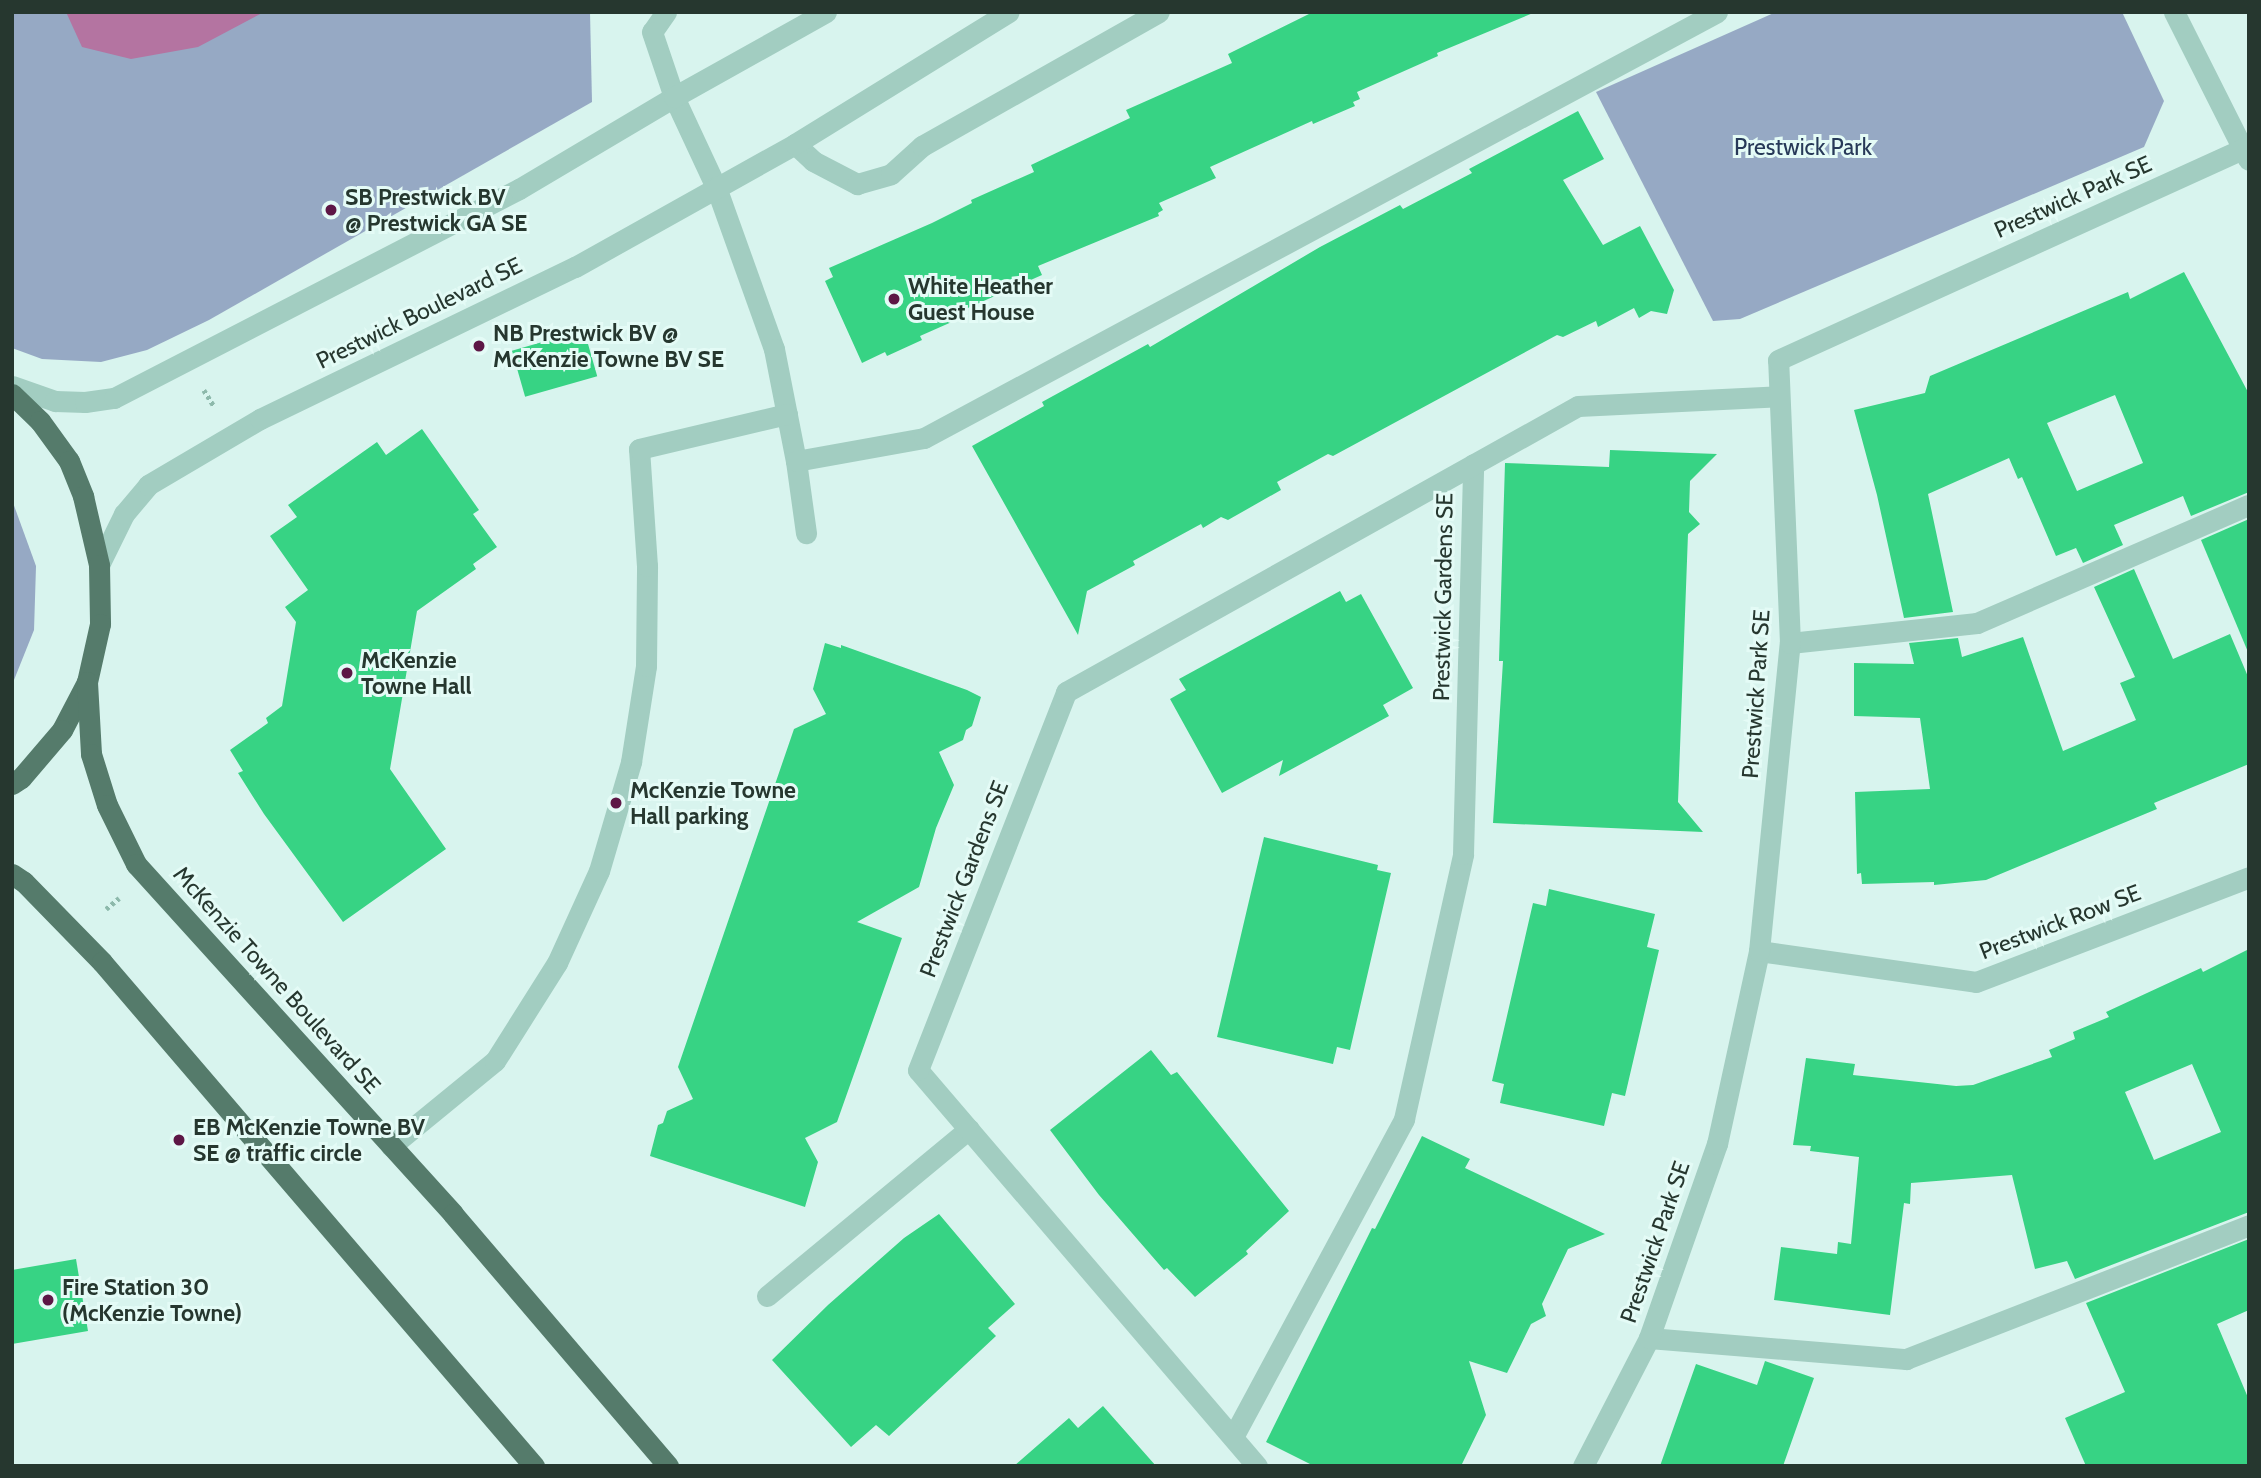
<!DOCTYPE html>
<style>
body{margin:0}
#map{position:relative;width:2261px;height:1478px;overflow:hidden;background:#d8f4ee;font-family:Cabin,sans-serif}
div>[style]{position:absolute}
.green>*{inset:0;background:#96a9c4}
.water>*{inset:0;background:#b474a1}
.building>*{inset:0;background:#37d384;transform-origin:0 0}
.path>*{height:4.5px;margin-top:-2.25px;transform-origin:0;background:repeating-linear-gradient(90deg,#8db9ab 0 3.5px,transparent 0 7px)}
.minor>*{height:21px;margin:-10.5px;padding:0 10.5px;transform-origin:10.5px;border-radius:10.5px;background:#a2cdc1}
.major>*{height:21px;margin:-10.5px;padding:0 10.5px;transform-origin:10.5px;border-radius:10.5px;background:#557b6b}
.dots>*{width:19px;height:19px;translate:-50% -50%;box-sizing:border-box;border:4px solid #e4fbf6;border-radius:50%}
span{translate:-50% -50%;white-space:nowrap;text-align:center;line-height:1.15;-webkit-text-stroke:6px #e4fbf6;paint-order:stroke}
.park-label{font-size:23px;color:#273958}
.poi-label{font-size:23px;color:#26372f;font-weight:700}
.left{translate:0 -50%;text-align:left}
.street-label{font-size:23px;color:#26372f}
.frame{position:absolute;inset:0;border:14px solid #26372f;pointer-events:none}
</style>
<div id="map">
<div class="green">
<div style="clip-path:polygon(12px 12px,590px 12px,592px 102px,209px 320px,147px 350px,101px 362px,42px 359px,12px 348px)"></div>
<div style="clip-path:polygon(1776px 12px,2122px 12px,2164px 101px,2144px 147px,1740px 319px,1713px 321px,1596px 92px)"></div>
<div style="clip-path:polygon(12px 500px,36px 566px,34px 630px,12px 685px)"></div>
</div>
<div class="water">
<div style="clip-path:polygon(66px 12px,264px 12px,198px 47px,131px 59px,82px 47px)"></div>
</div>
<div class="building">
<div style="clip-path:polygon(1313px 12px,1533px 13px,1437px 53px,1438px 56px,1357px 92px,1360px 99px,1353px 102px,1355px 106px,1313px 124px,1312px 121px,1210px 167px,1216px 178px,1159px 203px,1163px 210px,1158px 213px,1159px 216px,1038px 266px,1042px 275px,961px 311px,963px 317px,920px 336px,922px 340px,887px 356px,885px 352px,862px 363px,825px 281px,833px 277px,829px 268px,932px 223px,972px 203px,971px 200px,1034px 172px,1031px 165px,1130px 118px,1126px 110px,1232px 63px,1228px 54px)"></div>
<div style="clip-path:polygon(1578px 111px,1604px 159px,1563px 180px,1603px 245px,1640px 226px,1674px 290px,1667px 314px,1651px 311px,1639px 318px,1634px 308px,1598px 327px,1596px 321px,1563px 337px,1557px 335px,1333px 456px,1328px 454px,1277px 482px,1281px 490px,1228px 520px,1221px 517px,1203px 528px,1201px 524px,1133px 561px,1135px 565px,1087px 591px,1078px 635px,972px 446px,1044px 406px,1042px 402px,1148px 344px,1150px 347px,1320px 247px,1400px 205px,1403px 209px,1472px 173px,1469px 169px)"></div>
<div style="clip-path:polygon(evenodd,2184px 272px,2249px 394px,2249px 492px,2191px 516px,2183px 496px,2114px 525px,2123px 545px,2083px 563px,2076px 548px,2056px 556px,2022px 477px,2018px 479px,2009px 458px,1928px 494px,1953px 612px,1904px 618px,1877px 495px,1854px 410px,1925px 393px,1930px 376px,2128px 292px,2130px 299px,2184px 272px,2115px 395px,2143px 463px,2077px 491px,2047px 423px,2115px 395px)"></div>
<div style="left:584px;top:330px;width:48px;height:75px;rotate:74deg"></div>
<div style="clip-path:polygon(422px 429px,479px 510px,473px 514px,497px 547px,473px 564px,476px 569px,417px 611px,390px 769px,446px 849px,343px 922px,264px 814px,238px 773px,243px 771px,230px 750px,268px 723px,266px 718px,282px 706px,296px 622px,285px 607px,308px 590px,270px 536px,297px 517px,288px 505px,377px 442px,386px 455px)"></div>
<div style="clip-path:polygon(1610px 450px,1717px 454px,1690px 481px,1689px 512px,1700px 524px,1688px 534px,1678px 802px,1703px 832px,1493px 823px,1503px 661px,1499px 661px,1505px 463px,1609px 467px)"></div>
<div style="clip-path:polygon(2249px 519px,2249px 652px,2248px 652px,2201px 540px)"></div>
<div style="clip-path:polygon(2134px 569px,2173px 659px,2230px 634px,2249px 679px,2249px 764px,2154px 803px,2157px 809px,1986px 880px,1934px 885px,1934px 882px,1862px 884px,1861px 873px,1857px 874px,1855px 792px,1930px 789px,1920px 718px,1854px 716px,1854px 663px,1914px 664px,1909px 643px,1958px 638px,1962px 657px,2023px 637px,2063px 751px,2136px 720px,2120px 683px,2135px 677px,2094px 587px)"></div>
<div style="clip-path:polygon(1340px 591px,1346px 602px,1361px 594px,1413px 688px,1383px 705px,1389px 716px,1336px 745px,1279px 776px,1283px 760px,1222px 793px,1170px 699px,1186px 690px,1179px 679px)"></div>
<div style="clip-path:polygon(825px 643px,841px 648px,841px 645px,967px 690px,981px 697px,972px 726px,966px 730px,963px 740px,939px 752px,954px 785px,936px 828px,919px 887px,857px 922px,902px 938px,837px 1122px,805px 1138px,818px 1162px,805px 1207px,650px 1156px,658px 1125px,663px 1123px,667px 1111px,693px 1099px,678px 1067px,794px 729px,826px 714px,813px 689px)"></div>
<div style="clip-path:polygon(1264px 837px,1378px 865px,1377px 870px,1391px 873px,1350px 1050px,1337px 1047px,1333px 1064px,1217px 1037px)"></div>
<div style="clip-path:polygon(1549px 889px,1655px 914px,1647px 947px,1659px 950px,1625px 1096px,1612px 1093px,1604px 1126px,1500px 1103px,1504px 1084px,1492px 1081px,1533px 903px,1546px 906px)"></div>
<div style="clip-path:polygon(evenodd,2249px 949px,2249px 1212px,2075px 1279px,2067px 1261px,2035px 1269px,2012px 1175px,1911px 1183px,1910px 1204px,1904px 1203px,1890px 1315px,1774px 1300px,1781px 1247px,1837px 1254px,1838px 1242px,1851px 1244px,1859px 1157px,1810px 1151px,1811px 1146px,1793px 1145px,1806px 1058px,1855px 1064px,1853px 1075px,1956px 1086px,1973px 1085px,2052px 1057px,2049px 1050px,2075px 1039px,2073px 1032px,2109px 1017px,2106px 1012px,2201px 968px,2203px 972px,2249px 949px,2192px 1064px,2221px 1132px,2154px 1160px,2125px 1092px,2192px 1064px)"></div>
<div style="clip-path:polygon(1151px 1050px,1171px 1075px,1177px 1072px,1289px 1211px,1246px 1251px,1248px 1254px,1195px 1297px,1167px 1268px,1164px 1270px,1099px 1195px,1050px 1130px)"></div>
<div style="clip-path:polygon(1422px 1136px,1470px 1159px,1465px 1168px,1605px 1234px,1568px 1249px,1542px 1304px,1546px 1316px,1531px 1324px,1507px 1373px,1469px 1361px,1486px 1415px,1461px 1466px,1314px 1466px,1266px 1442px,1372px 1228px,1375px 1229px)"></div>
<div style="clip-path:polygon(939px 1214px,1015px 1304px,988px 1328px,996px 1336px,889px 1436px,876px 1425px,851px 1447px,772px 1360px,828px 1305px,904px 1238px)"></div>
<div style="clip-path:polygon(2249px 1239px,2249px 1310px,2217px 1324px,2249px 1400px,2249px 1466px,2086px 1466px,2065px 1418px,2125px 1392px,2086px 1303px)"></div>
<div style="clip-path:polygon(76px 1259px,88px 1331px,12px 1344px,12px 1270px)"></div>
<div style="clip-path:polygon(1765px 1361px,1814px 1378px,1783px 1466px,1660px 1466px,1696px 1364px,1757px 1385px)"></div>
<div style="clip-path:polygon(1103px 1406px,1156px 1466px,1014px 1466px,1069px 1418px,1078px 1428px)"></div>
</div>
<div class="path">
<div style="left:204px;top:390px;width:19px;rotate:58deg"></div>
<div style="left:106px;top:909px;width:17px;rotate:-40deg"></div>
</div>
<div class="minor">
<div style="left:666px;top:12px;width:24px;rotate:125deg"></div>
<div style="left:652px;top:32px;width:69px;rotate:71.3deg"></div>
<div style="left:674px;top:97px;width:99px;rotate:65deg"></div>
<div style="left:716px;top:187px;width:172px;rotate:70.3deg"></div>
<div style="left:774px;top:349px;width:114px;rotate:78.9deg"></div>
<div style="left:796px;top:461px;width:73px;rotate:82.1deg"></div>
<div style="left:2174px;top:12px;width:165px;rotate:63.3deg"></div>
<div style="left:795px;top:144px;width:25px;rotate:43deg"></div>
<div style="left:813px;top:161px;width:50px;rotate:27.6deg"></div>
<div style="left:857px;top:184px;width:35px;rotate:-16deg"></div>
<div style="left:891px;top:174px;width:42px;rotate:-42.1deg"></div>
<div style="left:922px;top:146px;width:272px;rotate:-29.5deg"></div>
<div style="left:12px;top:386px;width:46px;rotate:19.2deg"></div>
<div style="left:55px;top:401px;width:30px;rotate:2deg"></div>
<div style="left:85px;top:402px;width:29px;rotate:-8deg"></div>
<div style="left:114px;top:398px;width:456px;rotate:-27.3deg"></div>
<div style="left:519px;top:189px;width:180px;rotate:-30.7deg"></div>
<div style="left:674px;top:97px;width:174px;rotate:-29.2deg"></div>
<div style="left:796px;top:461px;width:130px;rotate:-10.2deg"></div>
<div style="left:924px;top:438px;width:900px;rotate:-28.24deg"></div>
<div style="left:99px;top:565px;width:57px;rotate:-63.9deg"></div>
<div style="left:124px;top:514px;width:38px;rotate:-50deg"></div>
<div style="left:148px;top:485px;width:130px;rotate:-30.5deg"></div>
<div style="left:260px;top:419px;width:350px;rotate:-25.8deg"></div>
<div style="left:575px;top:267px;width:252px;rotate:-29.2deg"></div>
<div style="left:795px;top:144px;width:251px;rotate:-31.7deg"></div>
<div style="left:1790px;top:643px;width:188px;rotate:-6.1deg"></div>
<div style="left:1977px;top:623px;width:296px;rotate:-23.5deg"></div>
<div style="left:1759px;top:951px;width:219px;rotate:8.1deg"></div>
<div style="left:1976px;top:982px;width:292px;rotate:-21deg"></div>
<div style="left:391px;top:1146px;width:134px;rotate:-39.3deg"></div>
<div style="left:495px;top:1061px;width:116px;rotate:-57.7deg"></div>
<div style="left:557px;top:963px;width:101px;rotate:-65.5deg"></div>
<div style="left:599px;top:871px;width:114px;rotate:-73.6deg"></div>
<div style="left:631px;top:762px;width:97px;rotate:-81.1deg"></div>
<div style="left:646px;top:666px;width:100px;rotate:-89.4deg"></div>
<div style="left:647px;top:566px;width:117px;rotate:-93.9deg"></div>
<div style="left:639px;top:449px;width:152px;rotate:-13.3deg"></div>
<div style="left:767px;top:1296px;width:262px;rotate:-39.6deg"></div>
<div style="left:1649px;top:1338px;width:258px;rotate:4.7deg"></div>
<div style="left:1906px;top:1359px;width:368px;rotate:-21.3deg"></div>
<div style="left:1233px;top:1437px;width:361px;rotate:-61.7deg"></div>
<div style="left:1404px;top:1119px;width:271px;rotate:-77.4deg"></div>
<div style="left:1463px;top:854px;width:390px;rotate:-88.5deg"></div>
<div style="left:1257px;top:1466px;width:521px;rotate:-130.57deg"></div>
<div style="left:918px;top:1070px;width:406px;rotate:-68.6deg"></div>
<div style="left:1066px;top:692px;width:586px;rotate:-29.19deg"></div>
<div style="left:1578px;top:406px;width:201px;rotate:-2.8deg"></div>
<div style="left:1583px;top:1466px;width:144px;rotate:-62.7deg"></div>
<div style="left:1649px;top:1338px;width:206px;rotate:-70.7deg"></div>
<div style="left:1717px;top:1144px;width:198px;rotate:-77.7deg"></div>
<div style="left:1759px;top:951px;width:310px;rotate:-84.3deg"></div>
<div style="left:1790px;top:643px;width:283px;rotate:-92.4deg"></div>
<div style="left:1778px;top:360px;width:517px;rotate:-24.43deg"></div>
</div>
<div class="major">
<div style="left:12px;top:394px;width:39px;rotate:44deg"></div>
<div style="left:40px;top:421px;width:49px;rotate:54.1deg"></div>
<div style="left:69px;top:461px;width:38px;rotate:68deg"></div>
<div style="left:83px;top:496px;width:71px;rotate:76.9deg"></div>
<div style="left:99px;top:565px;width:59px;rotate:89deg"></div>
<div style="left:100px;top:624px;width:59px;rotate:102.6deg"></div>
<div style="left:87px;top:682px;width:54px;rotate:117.5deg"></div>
<div style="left:62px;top:730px;width:63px;rotate:130.5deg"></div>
<div style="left:21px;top:778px;width:11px;rotate:146deg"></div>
<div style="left:87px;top:682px;width:72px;rotate:86.8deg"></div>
<div style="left:91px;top:754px;width:53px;rotate:72.6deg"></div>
<div style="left:107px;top:805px;width:66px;rotate:63.8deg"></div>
<div style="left:136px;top:864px;width:472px;rotate:47.8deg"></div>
<div style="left:453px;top:1214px;width:331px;rotate:49.5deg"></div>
<div style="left:12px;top:874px;width:14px;rotate:34deg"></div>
<div style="left:24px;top:882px;width:112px;rotate:45.7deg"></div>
<div style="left:102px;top:962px;width:664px;rotate:49.4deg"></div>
</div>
<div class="dots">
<div style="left:331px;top:210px;background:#5d1746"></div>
<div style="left:894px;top:299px;background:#5d1746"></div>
<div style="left:479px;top:346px;background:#5d1746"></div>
<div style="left:347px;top:673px;background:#5d1746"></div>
<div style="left:616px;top:803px;background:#5d1746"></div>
<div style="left:179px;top:1140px;background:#5d1746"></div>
<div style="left:48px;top:1300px;background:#5d1746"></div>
</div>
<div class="park-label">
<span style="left:1803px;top:147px">Prestwick Park</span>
</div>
<div class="poi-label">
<span class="left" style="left:345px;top:210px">SB Prestwick BV<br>@ Prestwick GA SE</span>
<span class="left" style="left:908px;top:299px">White Heather<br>Guest House</span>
<span class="left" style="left:493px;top:346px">NB Prestwick BV @<br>McKenzie Towne BV SE</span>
<span class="left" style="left:361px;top:673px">McKenzie<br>Towne Hall</span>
<span class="left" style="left:630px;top:803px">McKenzie Towne<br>Hall parking</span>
<span class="left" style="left:193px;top:1140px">EB McKenzie Towne BV<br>SE @ traffic circle</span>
<span class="left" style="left:62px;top:1300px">Fire Station 30<br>(McKenzie Towne)</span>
</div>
<div class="street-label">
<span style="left:2073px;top:197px;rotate:-24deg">Prestwick Park SE</span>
<span style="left:419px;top:313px;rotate:-26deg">Prestwick Boulevard SE</span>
<span style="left:1443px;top:597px;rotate:-89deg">Prestwick Gardens SE</span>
<span style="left:1756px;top:694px;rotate:-86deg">Prestwick Park SE</span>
<span style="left:964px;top:879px;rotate:-69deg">Prestwick Gardens SE</span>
<span style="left:2060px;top:922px;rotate:-21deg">Prestwick Row SE</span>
<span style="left:277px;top:980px;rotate:48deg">McKenzie Towne Boulevard SE</span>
<span style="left:1655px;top:1242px;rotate:-71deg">Prestwick Park SE</span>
</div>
<div class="frame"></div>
</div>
